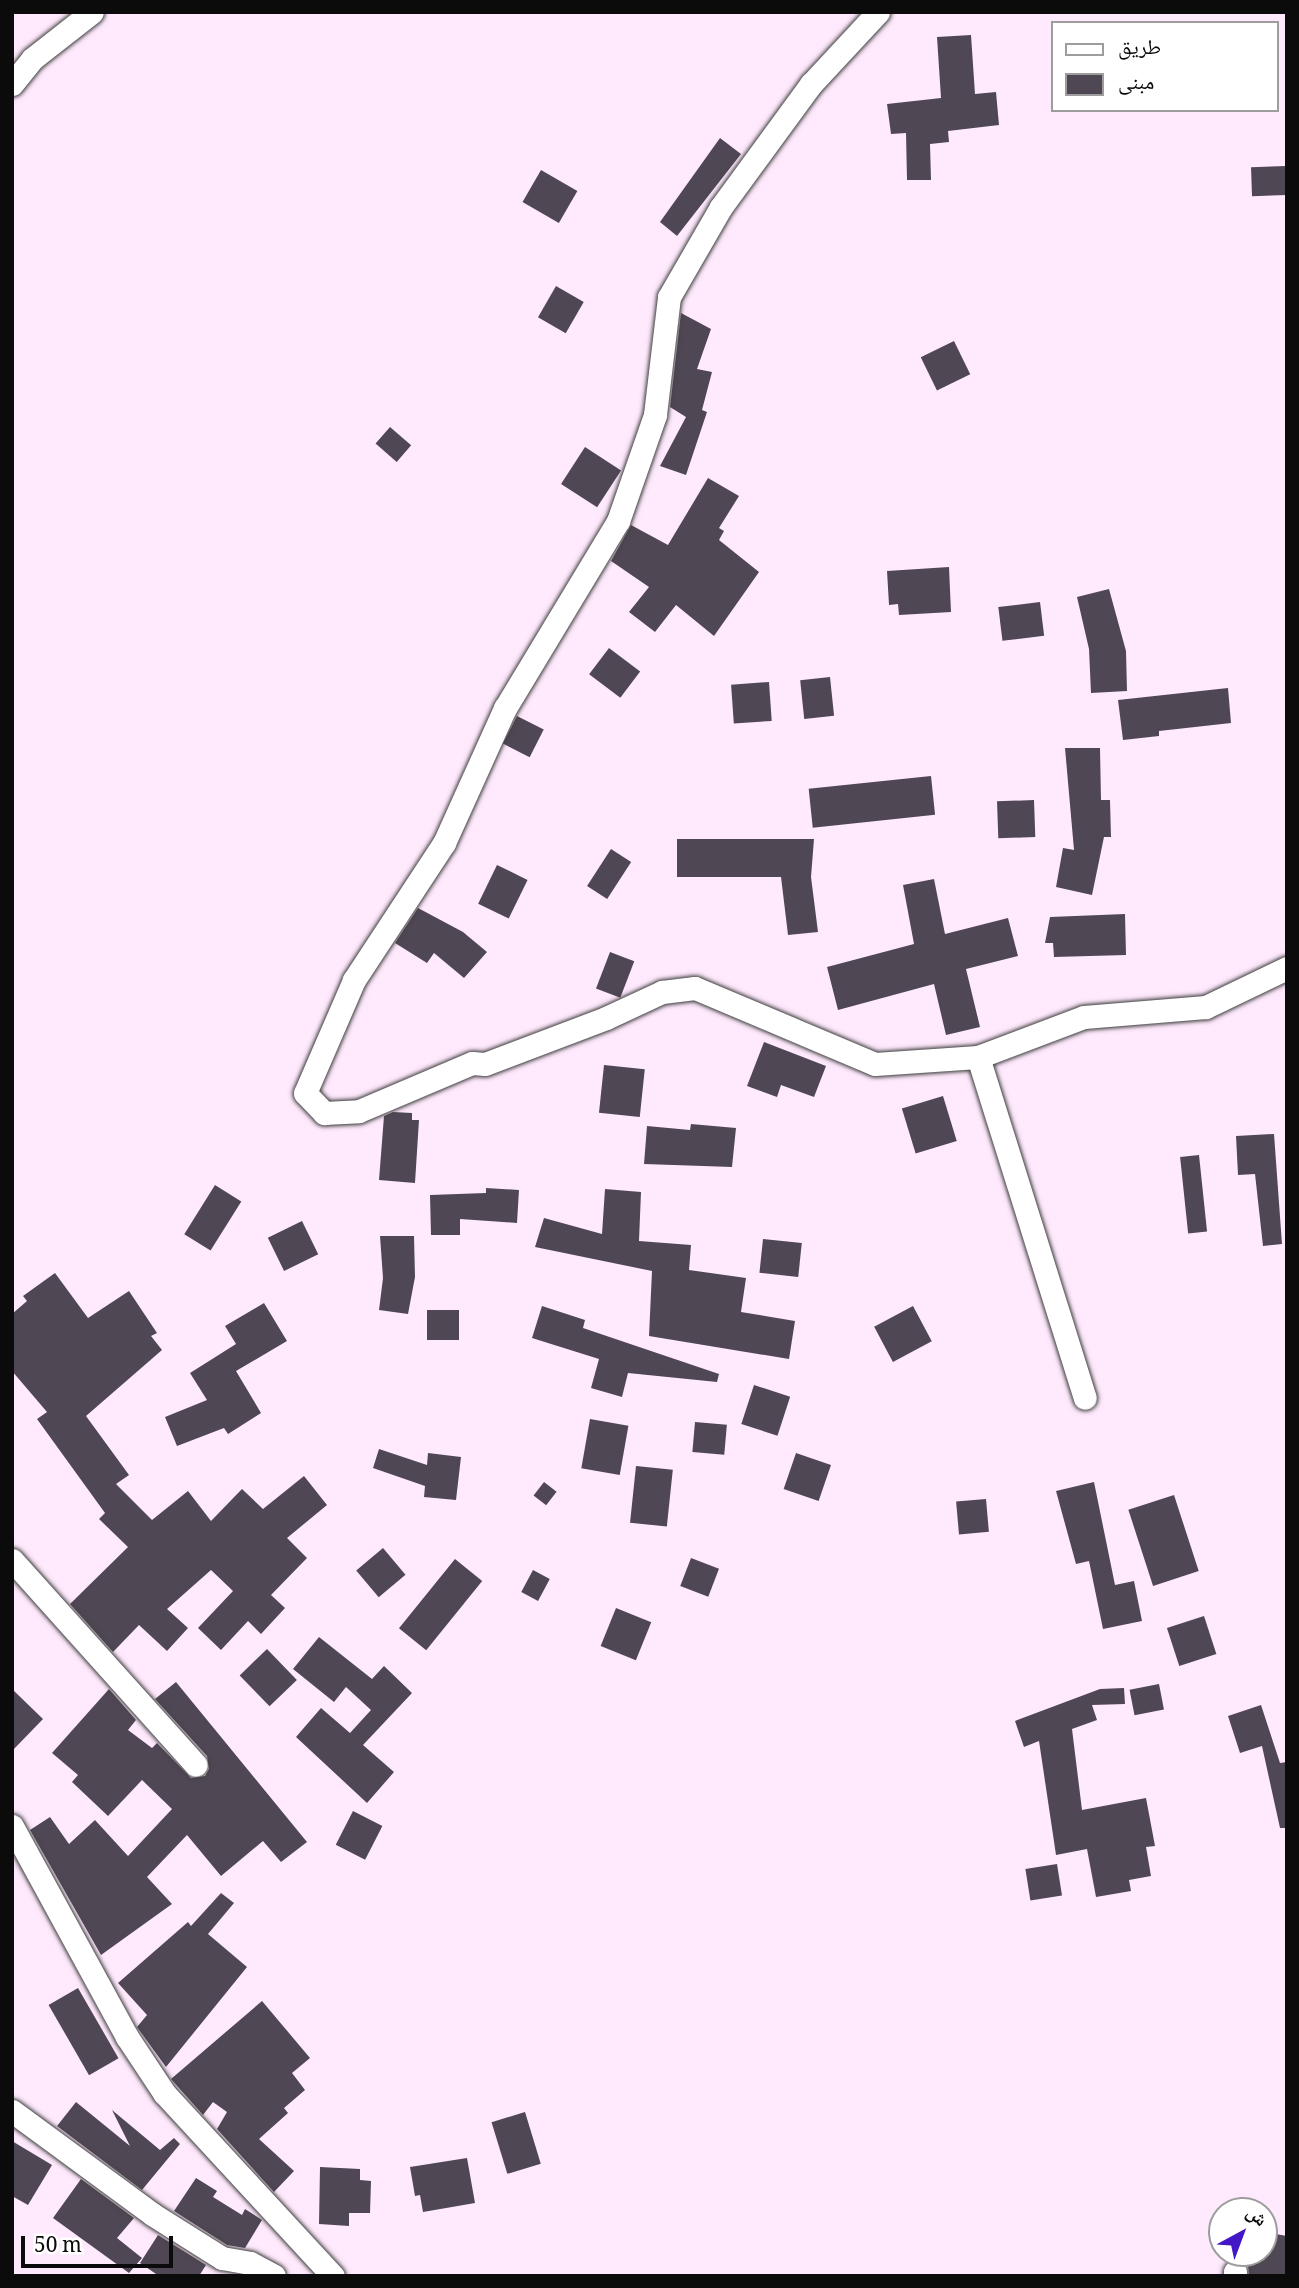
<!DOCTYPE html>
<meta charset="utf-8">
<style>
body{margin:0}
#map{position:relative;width:1299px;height:2288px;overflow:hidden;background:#ffeafd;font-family:Georgia,"Noto Naskh Arabic",serif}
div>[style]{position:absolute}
.building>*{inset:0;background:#504755;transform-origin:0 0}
.roads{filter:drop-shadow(0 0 2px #3e3e3e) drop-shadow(0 0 2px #3e3e3e)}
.minor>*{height:23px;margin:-11.5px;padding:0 11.5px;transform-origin:11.5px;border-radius:11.5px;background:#fff}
span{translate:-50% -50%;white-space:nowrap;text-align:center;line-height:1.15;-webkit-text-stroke:7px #fff;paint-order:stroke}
.frame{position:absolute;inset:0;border:14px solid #0b0b0b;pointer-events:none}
.legend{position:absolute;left:1051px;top:21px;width:228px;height:91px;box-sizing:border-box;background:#fff;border:2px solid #9d9d9d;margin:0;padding:9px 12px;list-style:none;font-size:21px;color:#0b0b0b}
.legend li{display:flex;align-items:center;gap:14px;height:35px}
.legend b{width:35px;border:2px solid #9d9d9d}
.north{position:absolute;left:1208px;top:2197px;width:70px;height:70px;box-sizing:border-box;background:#fff;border:2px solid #9d9d9d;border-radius:50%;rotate:41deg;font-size:19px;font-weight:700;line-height:28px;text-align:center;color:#0b0b0b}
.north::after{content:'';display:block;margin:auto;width:24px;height:32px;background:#4316c8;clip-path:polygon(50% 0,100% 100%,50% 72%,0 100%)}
.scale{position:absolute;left:21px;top:2236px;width:152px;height:32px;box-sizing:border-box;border:4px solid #0b0b0b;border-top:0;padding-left:9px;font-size:21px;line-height:24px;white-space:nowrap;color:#0b0b0b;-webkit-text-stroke:5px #fff;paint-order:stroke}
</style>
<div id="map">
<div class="building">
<div style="clip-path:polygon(971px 35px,975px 94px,996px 92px,999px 125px,948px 131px,949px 142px,930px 144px,931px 180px,907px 180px,906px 133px,891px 134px,887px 104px,941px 98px,937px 37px)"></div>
<div style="clip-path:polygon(720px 138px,741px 154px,677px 236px,660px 222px)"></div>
<div style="left:1286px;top:166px;width:29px;height:35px;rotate:88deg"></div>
<div style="left:541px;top:170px;width:42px;height:37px;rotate:30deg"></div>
<div style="left:556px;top:286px;width:32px;height:36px;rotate:30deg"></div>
<div style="clip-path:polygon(681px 313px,711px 329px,697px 369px,712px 372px,702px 410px,707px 412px,686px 475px,660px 466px,686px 417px,670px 407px)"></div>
<div style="left:954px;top:341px;width:37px;height:37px;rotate:64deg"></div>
<div style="left:390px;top:427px;width:28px;height:22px;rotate:41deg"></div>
<div style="left:585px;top:447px;width:43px;height:44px;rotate:33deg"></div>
<div style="clip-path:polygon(708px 478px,739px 496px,719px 528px,724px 531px,719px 540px,759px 572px,714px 636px,676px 605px,655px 632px,629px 612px,649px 587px,611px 561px,631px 525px,668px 545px)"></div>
<div style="clip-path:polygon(949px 567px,951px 612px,899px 615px,898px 604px,889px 605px,887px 571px)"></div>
<div style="clip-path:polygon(1109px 589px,1126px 651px,1127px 691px,1091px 693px,1089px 649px,1077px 597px)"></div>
<div style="left:1040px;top:602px;width:34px;height:42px;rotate:83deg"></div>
<div style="left:609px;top:648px;width:39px;height:33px;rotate:37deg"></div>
<div style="left:830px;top:677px;width:39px;height:30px;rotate:84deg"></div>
<div style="left:769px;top:682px;width:39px;height:38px;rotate:86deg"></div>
<div style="clip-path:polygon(1228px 688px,1231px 723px,1159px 731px,1159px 736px,1123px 740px,1118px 700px)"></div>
<div style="left:517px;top:716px;width:30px;height:31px;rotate:27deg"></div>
<div style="clip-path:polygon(1065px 748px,1100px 748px,1101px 800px,1110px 800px,1111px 837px,1104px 837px,1092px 895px,1056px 887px,1063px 848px,1074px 850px)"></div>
<div style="left:931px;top:776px;width:39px;height:123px;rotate:84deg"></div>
<div style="left:1034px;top:800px;width:37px;height:37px;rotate:88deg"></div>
<div style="clip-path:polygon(677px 839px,814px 839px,811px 877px,818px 932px,788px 935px,781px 877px,677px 877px)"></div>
<div style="left:611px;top:849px;width:24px;height:44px;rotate:33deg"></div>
<div style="left:497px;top:865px;width:34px;height:43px;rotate:26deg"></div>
<div style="clip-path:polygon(934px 879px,945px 934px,1008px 918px,1018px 956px,966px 969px,980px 1027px,946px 1035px,934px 984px,838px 1010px,827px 967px,914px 944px,903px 885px)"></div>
<div style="clip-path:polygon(418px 908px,463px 932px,487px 952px,464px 978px,434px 953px,427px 963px,395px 943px)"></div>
<div style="clip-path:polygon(1125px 914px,1126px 955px,1054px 957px,1053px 943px,1045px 943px,1050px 917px)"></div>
<div style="left:610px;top:952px;width:26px;height:39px;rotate:21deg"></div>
<div style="clip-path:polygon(764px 1042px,826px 1066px,814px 1097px,781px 1085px,777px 1097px,747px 1086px)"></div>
<div style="left:604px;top:1065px;width:41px;height:48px;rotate:6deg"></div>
<div style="left:943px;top:1096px;width:47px;height:43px;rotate:73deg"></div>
<div style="clip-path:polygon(393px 1112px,412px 1113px,412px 1120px,419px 1120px,415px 1183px,379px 1180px,384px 1116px)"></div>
<div style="clip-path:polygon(691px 1124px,736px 1128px,732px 1167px,644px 1164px,647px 1126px,690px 1130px)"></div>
<div style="clip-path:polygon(1274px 1134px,1282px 1244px,1263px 1246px,1255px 1174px,1238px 1175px,1236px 1136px)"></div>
<div style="left:1199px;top:1155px;width:77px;height:19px;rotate:84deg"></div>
<div style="left:215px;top:1185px;width:31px;height:58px;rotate:32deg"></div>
<div style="clip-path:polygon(486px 1188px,519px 1190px,517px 1223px,460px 1219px,460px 1235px,431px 1235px,430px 1195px,486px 1193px)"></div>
<div style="clip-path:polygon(605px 1189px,641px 1192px,639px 1241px,691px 1245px,689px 1270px,746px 1278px,741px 1312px,795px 1321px,789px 1359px,649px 1336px,652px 1271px,535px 1247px,544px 1218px,602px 1234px)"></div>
<div style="left:302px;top:1221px;width:37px;height:38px;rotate:64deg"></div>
<div style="clip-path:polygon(380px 1236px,414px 1236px,415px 1277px,408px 1314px,379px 1310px,383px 1278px)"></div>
<div style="left:763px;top:1239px;width:39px;height:34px;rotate:6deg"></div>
<div style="clip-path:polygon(55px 1273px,88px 1318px,129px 1291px,157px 1333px,151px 1336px,162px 1350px,86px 1416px,129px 1475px,116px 1484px,152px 1520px,188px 1491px,211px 1521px,242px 1489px,263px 1509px,304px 1476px,327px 1505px,287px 1538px,307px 1558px,271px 1595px,285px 1608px,261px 1634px,248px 1621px,221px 1650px,198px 1628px,233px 1591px,211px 1570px,167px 1609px,188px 1628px,167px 1651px,139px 1625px,113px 1652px,70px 1604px,128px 1547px,99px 1519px,105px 1513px,37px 1419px,47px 1412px,12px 1371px,12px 1314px,27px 1301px,23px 1296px)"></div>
<div style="clip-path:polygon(264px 1303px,287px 1341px,236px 1371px,261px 1413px,228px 1434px,224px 1428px,177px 1446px,165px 1417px,207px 1400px,190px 1373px,236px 1344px,225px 1326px)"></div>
<div style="clip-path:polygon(542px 1306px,585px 1320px,583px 1328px,719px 1374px,717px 1382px,628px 1373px,622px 1397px,591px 1388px,599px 1359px,532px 1338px)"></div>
<div style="left:913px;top:1306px;width:40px;height:44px;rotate:62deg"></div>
<div style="left:459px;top:1310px;width:30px;height:32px;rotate:90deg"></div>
<div style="left:754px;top:1385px;width:38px;height:41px;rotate:18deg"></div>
<div style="left:590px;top:1419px;width:39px;height:50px;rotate:10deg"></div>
<div style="left:695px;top:1422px;width:32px;height:30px;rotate:5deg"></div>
<div style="clip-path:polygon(379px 1449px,427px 1465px,428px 1453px,461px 1457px,456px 1500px,424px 1497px,425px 1486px,373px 1468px)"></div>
<div style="left:796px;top:1453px;width:37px;height:38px;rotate:19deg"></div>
<div style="left:636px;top:1466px;width:37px;height:57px;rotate:6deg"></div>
<div style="left:544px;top:1482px;width:16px;height:17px;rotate:38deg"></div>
<div style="clip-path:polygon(1094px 1482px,1115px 1585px,1134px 1581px,1142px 1621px,1103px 1629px,1089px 1561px,1076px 1564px,1056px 1491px)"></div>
<div style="left:1174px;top:1495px;width:80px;height:48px;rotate:72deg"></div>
<div style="left:986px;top:1499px;width:33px;height:30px;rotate:85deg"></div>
<div style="left:383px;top:1548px;width:35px;height:35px;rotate:50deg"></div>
<div style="left:691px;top:1558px;width:30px;height:30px;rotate:21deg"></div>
<div style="left:455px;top:1559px;width:35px;height:89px;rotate:39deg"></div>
<div style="left:533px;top:1570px;width:19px;height:25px;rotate:28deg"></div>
<div style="left:616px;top:1608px;width:38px;height:41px;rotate:22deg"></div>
<div style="left:1204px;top:1616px;width:40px;height:39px;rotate:72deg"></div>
<div style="clip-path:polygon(319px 1637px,372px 1679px,384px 1666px,412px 1693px,363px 1745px,394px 1772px,367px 1803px,296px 1737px,321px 1708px,350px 1733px,371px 1710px,346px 1687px,334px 1702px,293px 1669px)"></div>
<div style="left:267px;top:1649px;width:43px;height:38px;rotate:46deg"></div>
<div style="clip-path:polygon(176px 1682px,307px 1842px,281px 1862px,263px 1841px,221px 1876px,187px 1835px,147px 1877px,172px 1904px,101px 1955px,30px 1830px,50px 1817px,69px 1844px,95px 1820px,128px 1856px,172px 1809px,142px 1780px,108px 1816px,72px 1782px,78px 1775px,52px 1753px,109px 1689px,136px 1720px,128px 1730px,152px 1748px,157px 1743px,191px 1778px,205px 1776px,209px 1769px,207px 1756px,155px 1699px)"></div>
<div style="left:1159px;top:1684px;width:26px;height:30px;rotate:79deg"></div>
<div style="clip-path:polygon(1124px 1688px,1125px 1704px,1092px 1705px,1097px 1720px,1072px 1729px,1082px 1810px,1146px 1798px,1155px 1846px,1146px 1847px,1151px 1876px,1129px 1880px,1131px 1891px,1096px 1897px,1087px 1849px,1056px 1855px,1039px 1741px,1024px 1747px,1015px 1721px,1100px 1689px)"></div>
<div style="clip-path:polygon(12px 1689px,43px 1719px,12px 1751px)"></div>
<div style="clip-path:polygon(1261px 1705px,1280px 1763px,1287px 1762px,1287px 1828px,1280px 1828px,1262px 1746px,1240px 1753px,1228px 1716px)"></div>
<div style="left:353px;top:1811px;width:33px;height:38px;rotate:27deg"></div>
<div style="left:1057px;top:1864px;width:32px;height:32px;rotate:81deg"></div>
<div style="clip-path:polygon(221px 1893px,234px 1903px,208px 1934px,247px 1967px,166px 2067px,137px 2027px,147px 2015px,118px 1983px,188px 1922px,191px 1926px)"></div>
<div style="left:78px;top:1988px;width:81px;height:34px;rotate:60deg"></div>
<div style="clip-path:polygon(262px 2001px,310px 2058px,292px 2073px,305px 2090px,284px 2108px,288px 2113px,259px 2139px,294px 2171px,274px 2192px,217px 2129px,227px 2112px,213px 2102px,203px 2115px,171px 2079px)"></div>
<div style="clip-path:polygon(76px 2102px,130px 2146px,112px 2110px,160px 2150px,174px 2138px,180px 2144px,142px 2190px,57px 2126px)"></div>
<div style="left:525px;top:2112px;width:54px;height:35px;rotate:73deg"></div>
<div style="clip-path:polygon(12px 2141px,52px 2165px,28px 2205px,12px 2196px)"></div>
<div style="clip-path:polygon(467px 2158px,475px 2203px,423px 2212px,420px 2195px,415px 2196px,410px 2167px)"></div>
<div style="clip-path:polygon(320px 2167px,360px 2169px,360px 2180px,371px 2181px,370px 2213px,349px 2213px,349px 2226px,319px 2224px)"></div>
<div style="clip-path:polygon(196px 2178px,217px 2191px,213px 2197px,242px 2215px,245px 2209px,262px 2220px,245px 2248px,227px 2245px,174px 2211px)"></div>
<div style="clip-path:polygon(81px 2179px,134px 2218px,117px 2238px,142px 2258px,129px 2273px,53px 2218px)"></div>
<div style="clip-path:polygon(1264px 2232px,1287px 2236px,1287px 2276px,1249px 2276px,1247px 2253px,1264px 2253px)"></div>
<div style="clip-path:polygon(158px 2235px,206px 2265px,199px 2276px,159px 2276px,140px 2263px)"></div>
</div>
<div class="roads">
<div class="minor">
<div style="left:878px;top:12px;width:98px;rotate:132.9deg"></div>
<div style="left:811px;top:84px;width:152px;rotate:126.2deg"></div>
<div style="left:721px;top:207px;width:104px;rotate:120deg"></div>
<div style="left:669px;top:297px;width:119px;rotate:96.8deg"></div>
<div style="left:655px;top:415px;width:112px;rotate:109.2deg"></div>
<div style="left:618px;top:521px;width:218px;rotate:121.1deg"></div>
<div style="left:505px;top:708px;width:148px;rotate:114.3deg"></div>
<div style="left:444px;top:843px;width:164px;rotate:123.3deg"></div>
<div style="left:354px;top:980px;width:123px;rotate:113.4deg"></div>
<div style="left:305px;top:1093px;width:28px;rotate:46deg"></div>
<div style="left:324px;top:1113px;width:35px;rotate:-3deg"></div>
<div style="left:359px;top:1111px;width:123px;rotate:-23deg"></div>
<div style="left:472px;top:1063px;width:13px;rotate:4deg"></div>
<div style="left:485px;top:1064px;width:129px;rotate:-20.8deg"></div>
<div style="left:606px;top:1018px;width:62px;rotate:-24.9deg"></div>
<div style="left:662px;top:992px;width:33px;rotate:-7deg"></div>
<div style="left:695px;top:988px;width:195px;rotate:22.9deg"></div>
<div style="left:875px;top:1064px;width:103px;rotate:-3.9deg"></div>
<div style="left:978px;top:1057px;width:113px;rotate:-20.7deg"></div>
<div style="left:1084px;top:1017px;width:122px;rotate:-4.7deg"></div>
<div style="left:1206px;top:1007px;width:90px;rotate:-25.7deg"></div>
<div style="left:12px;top:84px;width:32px;rotate:-51deg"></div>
<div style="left:32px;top:59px;width:76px;rotate:-38.1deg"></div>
<div style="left:978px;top:1057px;width:357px;rotate:72.6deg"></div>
<div style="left:12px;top:1560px;width:275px;rotate:48.1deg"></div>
<div style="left:12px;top:1826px;width:240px;rotate:61.4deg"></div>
<div style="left:127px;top:2037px;width:67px;rotate:56.5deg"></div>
<div style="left:164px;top:2093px;width:249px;rotate:47.3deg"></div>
<div style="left:12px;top:2111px;width:174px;rotate:36.3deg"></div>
<div style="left:152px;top:2214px;width:83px;rotate:32.2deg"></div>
<div style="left:222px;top:2258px;width:28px;rotate:10deg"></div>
<div style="left:250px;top:2263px;width:27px;rotate:28deg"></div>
<div style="left:1235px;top:2272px;width:4px;rotate:90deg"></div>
</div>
</div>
<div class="frame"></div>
<ul class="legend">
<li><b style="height:9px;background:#fff"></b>طريق</li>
<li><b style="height:19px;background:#504755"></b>مبنى</li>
</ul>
<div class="north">ش</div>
<div class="scale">50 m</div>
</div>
